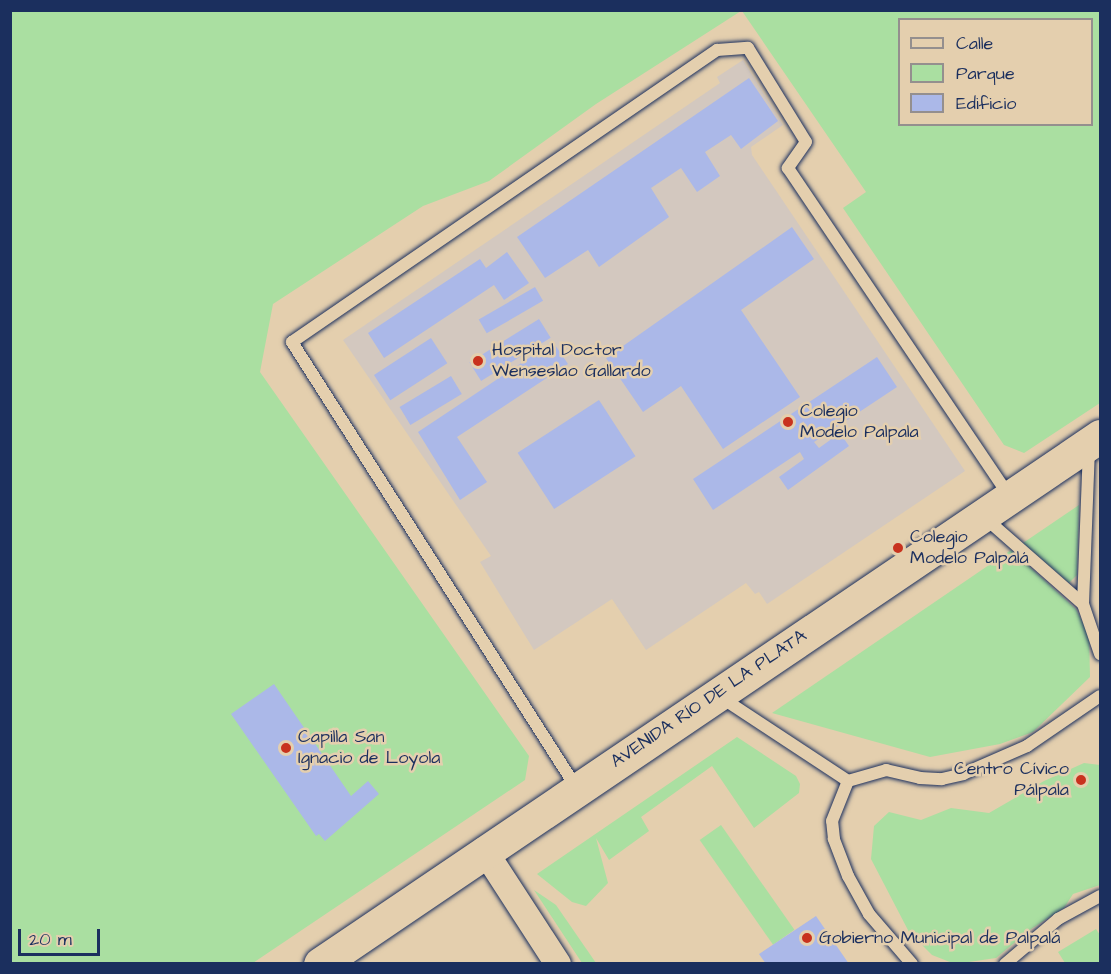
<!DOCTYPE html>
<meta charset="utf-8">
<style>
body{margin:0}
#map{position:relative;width:1111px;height:974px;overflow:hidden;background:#e4cfae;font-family:"Architects Daughter",sans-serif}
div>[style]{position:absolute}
.built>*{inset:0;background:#d3c8bf}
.green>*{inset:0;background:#aadfa1;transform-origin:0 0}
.building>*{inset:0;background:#abb8e8;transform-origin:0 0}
.roads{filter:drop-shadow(0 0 2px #1b2f5e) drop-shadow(0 0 2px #1b2f5e)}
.lane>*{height:12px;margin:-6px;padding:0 6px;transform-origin:6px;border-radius:6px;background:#e4cfae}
.street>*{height:26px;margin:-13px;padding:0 13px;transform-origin:13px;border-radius:13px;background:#e4cfae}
.secondary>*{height:33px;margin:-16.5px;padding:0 16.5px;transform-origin:16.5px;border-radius:16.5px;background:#e4cfae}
.dots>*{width:16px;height:16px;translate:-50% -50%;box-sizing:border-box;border:3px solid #e4cfae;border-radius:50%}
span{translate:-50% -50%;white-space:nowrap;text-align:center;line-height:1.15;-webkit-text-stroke:5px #e4cfae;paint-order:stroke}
.poi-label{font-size:18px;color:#1b2f5e}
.left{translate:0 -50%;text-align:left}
.right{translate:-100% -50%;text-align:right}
.street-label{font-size:18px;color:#1b2f5e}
.frame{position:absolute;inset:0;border:12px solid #1b2f5e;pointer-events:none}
.legend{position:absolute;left:898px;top:18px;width:195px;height:108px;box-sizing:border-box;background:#e4cfae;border:2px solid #948f8e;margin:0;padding:8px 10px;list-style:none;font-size:18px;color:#1b2f5e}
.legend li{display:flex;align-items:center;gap:12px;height:30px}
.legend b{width:30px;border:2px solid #948f8e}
.scale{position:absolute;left:18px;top:929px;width:82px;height:27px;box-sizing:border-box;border:3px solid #1b2f5e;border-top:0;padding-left:8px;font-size:18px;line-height:21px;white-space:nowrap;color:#1b2f5e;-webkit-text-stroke:4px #e4cfae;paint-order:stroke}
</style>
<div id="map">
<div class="built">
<div style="clip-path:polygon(743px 60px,783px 125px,751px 147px,752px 155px,965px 471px,767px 604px,759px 592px,755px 594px,746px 583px,646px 650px,612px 599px,534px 650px,480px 562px,491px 556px,343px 340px,720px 83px,717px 77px)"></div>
</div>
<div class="green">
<div style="clip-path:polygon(10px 11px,741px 11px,596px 104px,489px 181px,423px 206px,273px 304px,260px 372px,529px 756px,525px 780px,253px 963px,11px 963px)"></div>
<div style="clip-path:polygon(evenodd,742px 11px,1100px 11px,1100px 403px,1024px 453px,1004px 445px,843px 208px,866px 192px,742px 11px,900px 20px,1092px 20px,1092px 124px,900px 124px,900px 20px)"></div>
<div style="clip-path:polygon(1079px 505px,1077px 575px,1069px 583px,1023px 543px)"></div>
<div style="clip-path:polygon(1011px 550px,1076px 609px,1089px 635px,1090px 677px,1033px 732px,1000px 744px,930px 757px,772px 713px)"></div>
<div style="clip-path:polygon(737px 737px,796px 776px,800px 784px,799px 793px,754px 828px,712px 766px,641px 817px,649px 831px,609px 860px,596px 838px,608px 883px,586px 906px,572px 902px,537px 874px)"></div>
<div style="clip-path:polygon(1084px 763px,1100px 765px,1100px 885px,1073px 894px,1064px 908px,1031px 929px,996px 958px,955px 964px,932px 955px,909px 932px,871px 859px,874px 826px,889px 812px,921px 820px,951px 808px,989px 813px,1044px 781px)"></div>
<div style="left:721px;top:825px;width:128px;height:26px;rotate:55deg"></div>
<div style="clip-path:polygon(534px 890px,556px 905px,596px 963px,582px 963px)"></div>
<div style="clip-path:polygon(1096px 929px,1100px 935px,1100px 963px,1065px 963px,1058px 952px)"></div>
</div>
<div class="building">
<div style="clip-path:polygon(749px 78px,778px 121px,741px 149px,731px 135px,705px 152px,720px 176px,697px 192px,681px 168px,651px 188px,669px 217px,599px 267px,588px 250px,545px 278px,517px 237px)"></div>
<div style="clip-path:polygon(792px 227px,814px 259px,741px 310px,800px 397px,723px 449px,681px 386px,643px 412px,606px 358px)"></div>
<div style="clip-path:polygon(507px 252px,529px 283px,504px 300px,494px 285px,384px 358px,368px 333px,480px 259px,486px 268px)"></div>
<div style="left:535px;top:287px;width:16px;height:65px;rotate:60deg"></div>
<div style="left:539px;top:319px;width:22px;height:82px;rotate:58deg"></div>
<div style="left:431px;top:338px;width:30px;height:68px;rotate:57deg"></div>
<div style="clip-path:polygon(553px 342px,568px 364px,457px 437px,487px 482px,460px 500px,418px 432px)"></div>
<div style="clip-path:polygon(877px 357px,897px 387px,814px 442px,819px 448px,840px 433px,849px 446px,788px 490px,779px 477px,804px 459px,800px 452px,713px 510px,693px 479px)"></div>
<div style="left:451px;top:376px;width:21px;height:60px;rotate:59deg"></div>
<div style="left:599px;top:400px;width:67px;height:97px;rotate:57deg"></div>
<div style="clip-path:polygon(274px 684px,351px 796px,368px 781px,379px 794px,325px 841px,319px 834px,316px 836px,231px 714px)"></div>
<div style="clip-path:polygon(816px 916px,849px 964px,766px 964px,759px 954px)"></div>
</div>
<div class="roads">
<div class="lane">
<div style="left:1089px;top:448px;width:156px;rotate:92.2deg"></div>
<div style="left:1083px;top:604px;width:53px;rotate:71.2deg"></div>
<div style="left:984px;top:517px;width:132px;rotate:41.3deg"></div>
<div style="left:719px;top:696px;width:154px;rotate:33.4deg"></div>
<div style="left:576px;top:787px;width:528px;rotate:-122.55deg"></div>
<div style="left:292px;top:342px;width:516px;rotate:-34.49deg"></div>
<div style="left:717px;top:50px;width:31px;rotate:-4deg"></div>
<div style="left:748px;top:48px;width:110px;rotate:58.3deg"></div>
<div style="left:806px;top:142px;width:32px;rotate:125deg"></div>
<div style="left:788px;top:168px;width:396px;rotate:56deg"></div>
<div style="left:912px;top:964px;width:66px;rotate:-130.7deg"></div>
<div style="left:869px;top:914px;width:43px;rotate:-118.9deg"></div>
<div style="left:848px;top:876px;width:40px;rotate:-111deg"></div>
<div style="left:834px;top:839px;width:18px;rotate:-96deg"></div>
<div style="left:832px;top:821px;width:43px;rotate:-68.2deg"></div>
<div style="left:848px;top:781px;width:40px;rotate:-16deg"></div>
<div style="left:886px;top:770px;width:35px;rotate:13deg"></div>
<div style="left:920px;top:778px;width:22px;rotate:3deg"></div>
<div style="left:942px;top:779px;width:22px;rotate:-13deg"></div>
<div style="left:963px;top:774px;width:70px;rotate:-23.6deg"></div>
<div style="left:1027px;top:746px;width:88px;rotate:-34.4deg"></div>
<div style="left:1005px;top:964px;width:70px;rotate:-40.3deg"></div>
<div style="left:1058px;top:919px;width:48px;rotate:-28.7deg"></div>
</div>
<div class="street">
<div style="left:484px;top:850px;width:136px;rotate:57deg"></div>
</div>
<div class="secondary">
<div style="left:320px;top:964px;width:942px;rotate:-34.09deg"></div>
</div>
</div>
<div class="dots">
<div style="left:478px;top:361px;background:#c8321e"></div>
<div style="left:788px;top:422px;background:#c8321e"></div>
<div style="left:898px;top:548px;background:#c8321e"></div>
<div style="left:286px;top:748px;background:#c8321e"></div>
<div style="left:1081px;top:780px;background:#c8321e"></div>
<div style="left:807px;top:938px;background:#c8321e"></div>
</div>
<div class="poi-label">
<span class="left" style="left:492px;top:361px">Hospital Doctor<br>Wenseslao Gallardo</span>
<span class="left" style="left:800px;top:422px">Colegio<br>Modelo Palpala</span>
<span class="left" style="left:910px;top:548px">Colegio<br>Modelo Palpalá</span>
<span class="left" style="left:298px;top:748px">Capilla San<br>Ignacio de Loyola</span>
<span class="right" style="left:1069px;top:780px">Centro Cívico<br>Pálpala</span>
<span class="left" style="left:819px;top:938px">Gobierno Municipal de Palpalá</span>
</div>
<div class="street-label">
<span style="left:709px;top:699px;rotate:-34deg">AVENIDA RÍO DE LA PLATA</span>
</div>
<div class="frame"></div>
<ul class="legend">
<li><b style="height:8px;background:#e4cfae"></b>Calle</li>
<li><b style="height:16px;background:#aadfa1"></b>Parque</li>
<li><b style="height:16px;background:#abb8e8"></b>Edificio</li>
</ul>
<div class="scale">20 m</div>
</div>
